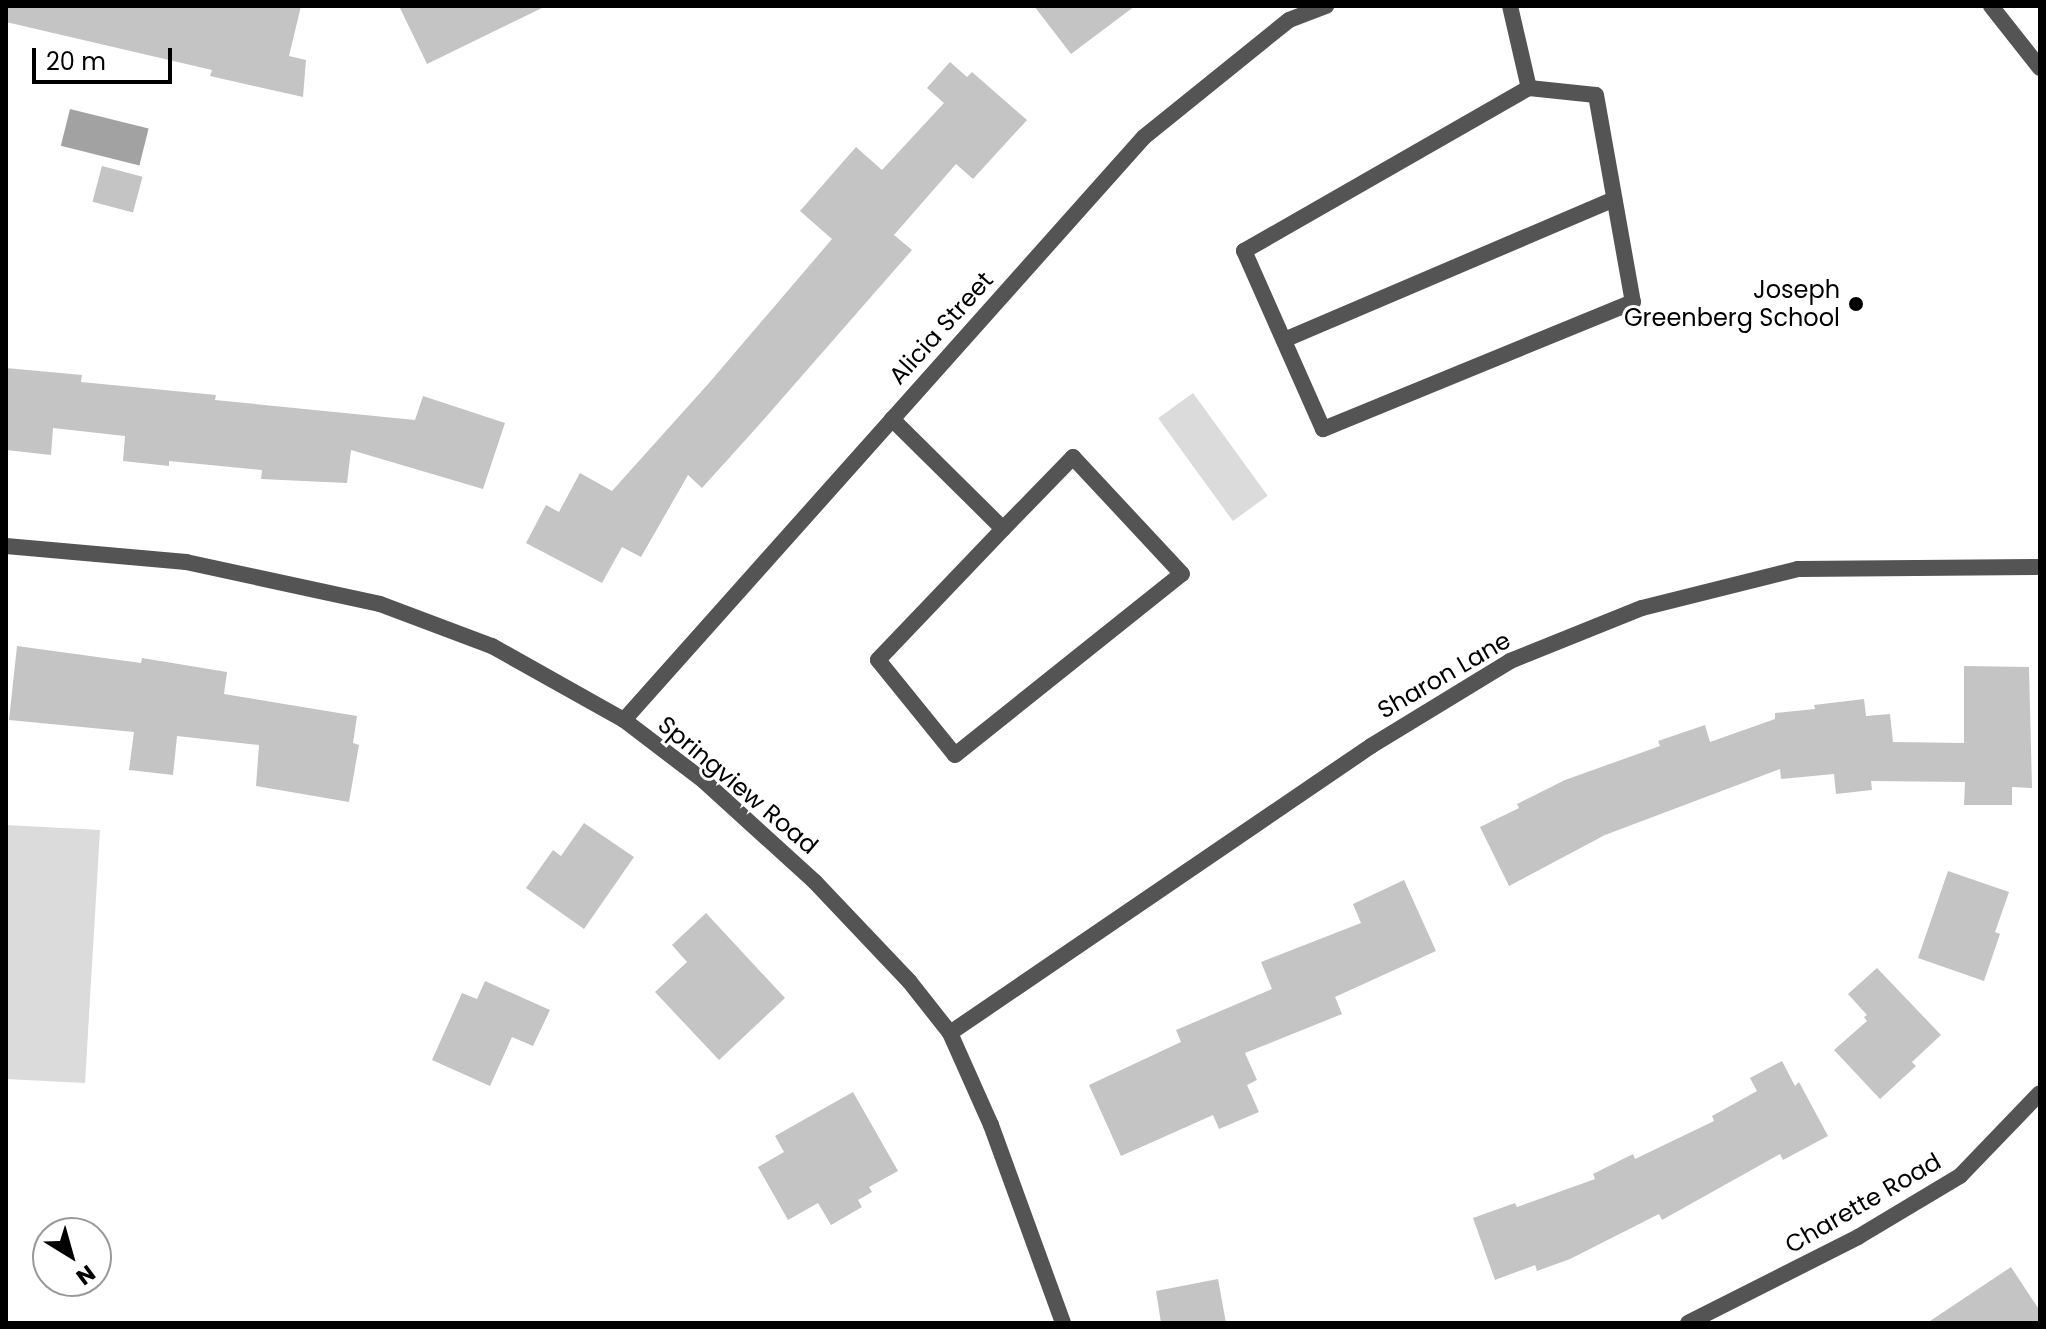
<!DOCTYPE html>
<style>
body{margin:0}
#map{position:relative;width:2046px;height:1329px;overflow:hidden;background:#fff;font-family:Poppins,sans-serif}
div>[style]{position:absolute}
.green>*{inset:0;background:#dbdbdb;transform-origin:0 0}
.water>*{inset:0;background:#a2a2a2;transform-origin:0 0}
.building>*{inset:0;background:#c4c4c4;transform-origin:0 0}
.lane>*{height:16px;margin:-8px;padding:0 8px;transform-origin:8px;border-radius:8px;background:#545454}
.street>*{height:16px;margin:-8px;padding:0 8px;transform-origin:8px;border-radius:8px;background:#545454}
.dots>*{width:22px;height:22px;translate:-50% -50%;box-sizing:border-box;border:4px solid #fff;border-radius:50%}
span{translate:-50% -50%;white-space:nowrap;text-align:center;line-height:1.15;-webkit-text-stroke:6px #fff;paint-order:stroke}
.poi-label{font-size:24px;color:#000}
.right{translate:-100% -50%;text-align:right}
.street-label{font-size:24px;color:#000}
.frame{position:absolute;inset:0;border:8px solid #000;pointer-events:none}
.north{position:absolute;left:32px;top:1217px;width:80px;height:80px;box-sizing:border-box;background:#fff;border:2px solid #999;border-radius:50%;rotate:143deg;font-size:22px;font-weight:700;line-height:32px;text-align:center;color:#000}
.north::after{content:'';display:block;margin:auto;width:28px;height:36px;background:#000;clip-path:polygon(50% 0,100% 100%,50% 72%,0 100%)}
.scale{position:absolute;left:32px;top:48px;width:140px;height:36px;box-sizing:border-box;border:4px solid #000;border-top:0;padding-left:10px;font-size:24px;line-height:28px;white-space:nowrap;color:#000;-webkit-text-stroke:6px #fff;paint-order:stroke}
</style>
<div id="map">
<div class="green">
<div style="left:1193px;top:393px;width:127px;height:43px;rotate:54deg"></div>
<div style="clip-path:polygon(6px 825px,100px 830px,85px 1083px,6px 1079px)"></div>
</div>
<div class="water">
<div style="left:70px;top:109px;width:81px;height:38px;rotate:14deg"></div>
</div>
<div class="building">
<div style="clip-path:polygon(6px 6px,301px 6px,289px 56px,306px 60px,303px 97px,210px 76px,212px 70px,6px 22px)"></div>
<div style="clip-path:polygon(399px 6px,546px 6px,427px 64px)"></div>
<div style="clip-path:polygon(1034px 6px,1135px 6px,1071px 54px)"></div>
<div style="clip-path:polygon(950px 62px,967px 77px,972px 72px,1027px 120px,973px 179px,956px 164px,894px 235px,912px 250px,758px 426px,702px 488px,688px 475px,641px 557px,622px 547px,602px 583px,526px 543px,546px 505px,559px 512px,580px 473px,612px 491px,709px 383px,832px 239px,800px 211px,856px 147px,882px 170px,944px 103px,927px 88px)"></div>
<div style="left:102px;top:166px;width:42px;height:37px;rotate:15deg"></div>
<div style="clip-path:polygon(6px 368px,82px 375px,81px 382px,216px 395px,215px 400px,415px 420px,423px 396px,505px 423px,483px 489px,351px 450px,347px 483px,261px 479px,262px 470px,169px 461px,169px 466px,123px 461px,125px 436px,53px 428px,51px 455px,6px 450px)"></div>
<div style="clip-path:polygon(17px 646px,141px 663px,142px 658px,227px 672px,224px 694px,357px 716px,353px 743px,359px 745px,349px 802px,256px 786px,259px 745px,177px 736px,173px 775px,129px 770px,134px 732px,9px 720px)"></div>
<div style="clip-path:polygon(1964px 666px,2029px 667px,2032px 788px,2012px 787px,2012px 805px,1964px 805px,1965px 782px,1871px 781px,1872px 790px,1836px 794px,1834px 774px,1781px 779px,1780px 769px,1605px 835px,1509px 886px,1480px 827px,1519px 808px,1517px 804px,1565px 780px,1660px 746px,1658px 741px,1705px 725px,1710px 742px,1775px 719px,1775px 713px,1815px 709px,1814px 705px,1864px 699px,1866px 716px,1890px 714px,1893px 742px,1964px 743px)"></div>
<div style="clip-path:polygon(584px 823px,634px 857px,584px 929px,526px 888px,553px 850px,561px 856px)"></div>
<div style="clip-path:polygon(1948px 871px,2009px 892px,1995px 932px,2000px 934px,1984px 981px,1918px 958px)"></div>
<div style="clip-path:polygon(1404px 880px,1436px 951px,1335px 997px,1342px 1014px,1245px 1053px,1257px 1080px,1247px 1085px,1259px 1112px,1219px 1129px,1213px 1115px,1121px 1156px,1089px 1085px,1181px 1042px,1176px 1030px,1272px 989px,1261px 962px,1361px 923px,1353px 904px)"></div>
<div style="clip-path:polygon(706px 913px,785px 998px,719px 1060px,655px 992px,687px 962px,672px 945px)"></div>
<div style="clip-path:polygon(1877px 968px,1941px 1035px,1912px 1062px,1916px 1066px,1880px 1099px,1834px 1050px,1867px 1021px,1864px 1017px,1867px 1015px,1848px 994px)"></div>
<div style="clip-path:polygon(485px 981px,550px 1010px,533px 1046px,512px 1037px,490px 1086px,432px 1060px,462px 993px,477px 999px)"></div>
<div style="clip-path:polygon(1782px 1061px,1795px 1086px,1799px 1082px,1828px 1136px,1783px 1160px,1780px 1154px,1662px 1220px,1659px 1214px,1570px 1259px,1537px 1271px,1535px 1265px,1495px 1280px,1473px 1218px,1515px 1203px,1517px 1207px,1595px 1179px,1593px 1174px,1633px 1154px,1635px 1159px,1714px 1121px,1712px 1116px,1757px 1091px,1750px 1078px)"></div>
<div style="clip-path:polygon(853px 1092px,898px 1171px,869px 1187px,872px 1192px,858px 1200px,862px 1207px,831px 1225px,818px 1203px,788px 1220px,758px 1167px,784px 1152px,775px 1136px)"></div>
<div style="clip-path:polygon(2011px 1267px,2040px 1311px,2040px 1323px,1927px 1323px)"></div>
<div style="clip-path:polygon(1218px 1279px,1226px 1323px,1161px 1323px,1156px 1291px)"></div>
</div>
<div class="lane">
<div style="left:1510px;top:6px;width:84px;rotate:77deg"></div>
<div style="left:1529px;top:88px;width:67px;rotate:6deg"></div>
<div style="left:1596px;top:95px;width:210px;rotate:79.9deg"></div>
<div style="left:1633px;top:302px;width:335px;rotate:157.7deg"></div>
<div style="left:1323px;top:429px;width:195px;rotate:-113.9deg"></div>
<div style="left:1244px;top:251px;width:328px;rotate:-29.8deg"></div>
<div style="left:1284px;top:340px;width:359px;rotate:-23.1deg"></div>
<div style="left:892px;top:419px;width:156px;rotate:44.7deg"></div>
<div style="left:1003px;top:529px;width:181px;rotate:133.7deg"></div>
<div style="left:878px;top:660px;width:122px;rotate:51deg"></div>
<div style="left:955px;top:755px;width:290px;rotate:-38.6deg"></div>
<div style="left:1182px;top:574px;width:160px;rotate:-133deg"></div>
<div style="left:1073px;top:457px;width:100px;rotate:134.2deg"></div>
</div>
<div class="street">
<div style="left:1991px;top:6px;width:79px;rotate:51.7deg"></div>
<div style="left:6px;top:546px;width:181px;rotate:5.1deg"></div>
<div style="left:186px;top:562px;width:198px;rotate:12.2deg"></div>
<div style="left:380px;top:604px;width:120px;rotate:20.6deg"></div>
<div style="left:492px;top:646px;width:151px;rotate:29.3deg"></div>
<div style="left:624px;top:720px;width:101px;rotate:37.3deg"></div>
<div style="left:704px;top:781px;width:150px;rotate:42.3deg"></div>
<div style="left:815px;top:882px;width:137px;rotate:46.5deg"></div>
<div style="left:909px;top:981px;width:66px;rotate:51.7deg"></div>
<div style="left:950px;top:1033px;width:101px;rotate:66deg"></div>
<div style="left:991px;top:1125px;width:211px;rotate:70deg"></div>
<div style="left:624px;top:720px;width:781px;rotate:-48.27deg"></div>
<div style="left:1144px;top:137px;width:186px;rotate:-38.9deg"></div>
<div style="left:1289px;top:20px;width:40px;rotate:-21deg"></div>
<div style="left:950px;top:1033px;width:510px;rotate:-34.28deg"></div>
<div style="left:1371px;top:746px;width:163px;rotate:-31.4deg"></div>
<div style="left:1510px;top:661px;width:142px;rotate:-21.9deg"></div>
<div style="left:1642px;top:608px;width:161px;rotate:-14deg"></div>
<div style="left:1798px;top:569px;width:242px;rotate:-0.5deg"></div>
<div style="left:1688px;top:1323px;width:191px;rotate:-26.8deg"></div>
<div style="left:1858px;top:1237px;width:119px;rotate:-30.9deg"></div>
<div style="left:1960px;top:1176px;width:115px;rotate:-46.1deg"></div>
</div>
<div class="dots">
<div style="left:1856px;top:304px;background:#000"></div>
</div>
<div class="poi-label">
<span class="right" style="left:1840px;top:304px">Joseph<br>Greenberg School</span>
</div>
<div class="street-label">
<span style="left:941px;top:328px;rotate:-48deg">Alicia Street</span>
<span style="left:1444px;top:675px;rotate:-30deg">Sharon Lane</span>
<span style="left:738px;top:785px;rotate:40deg">Springview Road</span>
<span style="left:1863px;top:1203px;rotate:-30deg">Charette Road</span>
</div>
<div class="frame"></div>
<div class="north">N</div>
<div class="scale">20 m</div>
</div>
